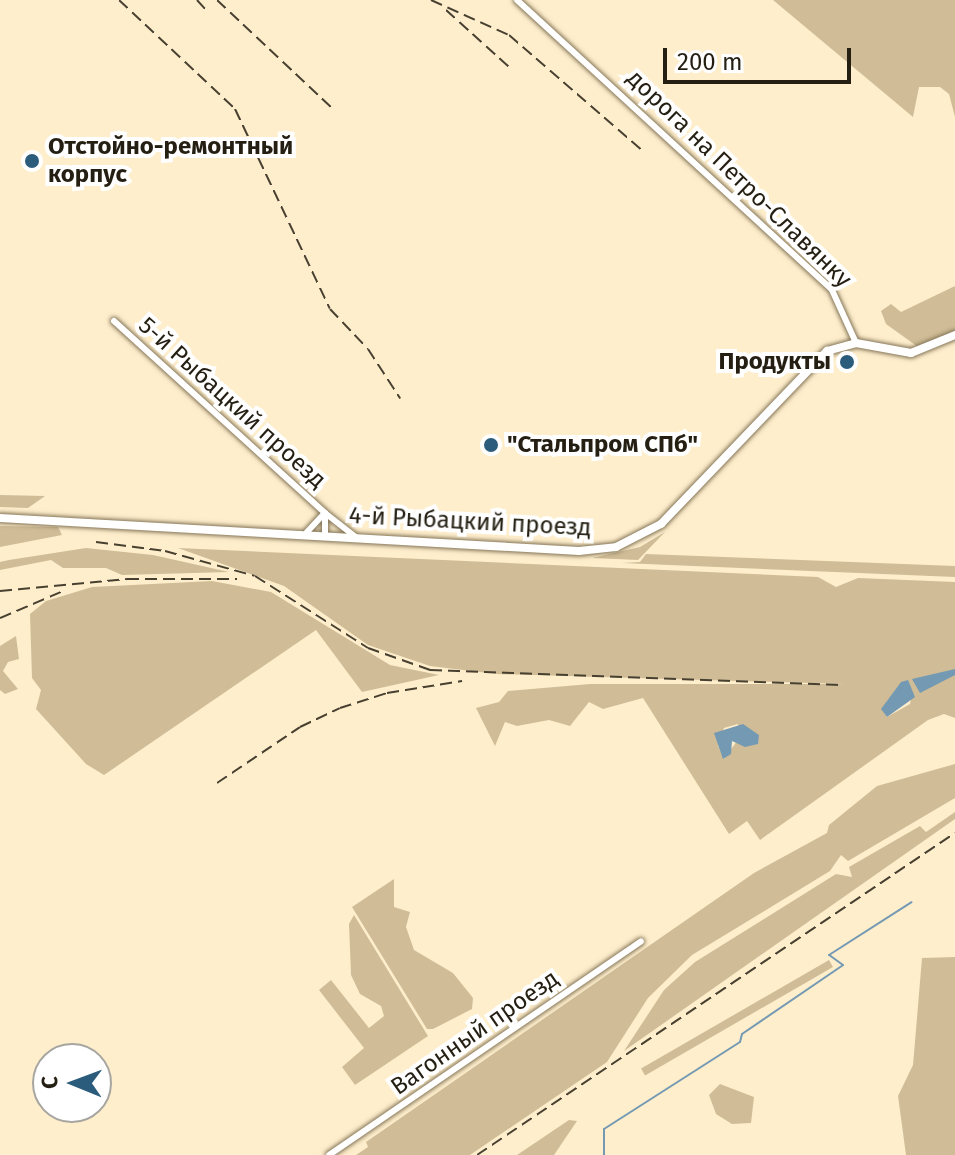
<!DOCTYPE html>
<meta charset="utf-8">
<style>
body{margin:0}
#map{position:relative;width:955px;height:1155px;overflow:hidden;background:#feeecc;font-family:"Fira Sans",sans-serif}
div>[style]{position:absolute}
.green>*{inset:0;background:#d0bd97;transform-origin:0 0}
.water>*{inset:0;background:#7499b3}
.stream>*{height:2px;margin:-1px;padding:0 1px;transform-origin:1px;border-radius:1px;background:#7499b3}
.roads{filter:drop-shadow(0 0 2px #857658) drop-shadow(0 0 2px #857658)}
.minor>*{height:6px;margin:-3px;padding:0 3px;transform-origin:3px;border-radius:3px;background:#fff}
.tertiary>*{height:8px;margin:-4px;padding:0 4px;transform-origin:4px;border-radius:4px;background:#fff}
.rail>*{height:2px;margin-top:-1px;transform-origin:0;background:repeating-linear-gradient(90deg,#474030 0 12px,transparent 0 18px)}
.dots>*{width:22px;height:22px;translate:-50% -50%;box-sizing:border-box;border:4px solid #fff;border-radius:50%}
span{translate:-50% -50%;white-space:nowrap;text-align:center;line-height:1.15;-webkit-text-stroke:8px #fff;paint-order:stroke}
.poi-label{font-size:24px;color:#241f12;font-weight:700}
.left{translate:0 -50%;text-align:left}
.right{translate:-100% -50%;text-align:right}
.street-label{font-size:24px;color:#241f12}
.north{position:absolute;left:32px;top:1043px;width:80px;height:80px;box-sizing:border-box;background:#fff;border:2px solid #a7a5a0;border-radius:50%;rotate:271deg;font-size:22px;font-weight:700;line-height:32px;text-align:center;color:#241f12}
.north::after{content:'';display:block;margin:auto;width:28px;height:36px;background:#2c5c7b;clip-path:polygon(50% 0,100% 100%,50% 72%,0 100%)}
.scale{position:absolute;left:663px;top:48px;width:188px;height:36px;box-sizing:border-box;border:4px solid #241f12;border-top:0;padding-left:10px;font-size:24px;line-height:28px;white-space:nowrap;color:#241f12;-webkit-text-stroke:6px #fff;paint-order:stroke}
</style>
<div id="map">
<div class="green">
<div style="clip-path:polygon(773px 0,955px 0,955px 117px,949px 94px,940px 87px,919px 87px,913px 117px)"></div>
<div style="clip-path:polygon(955px 286px,955px 331px,918px 347px,886px 324px,881px 311px,891px 304px,901px 312px)"></div>
<div style="clip-path:polygon(0 495px,45px 496px,28px 508px,0 507px)"></div>
<div style="clip-path:polygon(0 526px,58px 527px,62px 535px,0 547px)"></div>
<div style="clip-path:polygon(665px 532px,638px 560px,592px 558px,640px 547px)"></div>
<div style="clip-path:polygon(86px 548px,153px 555px,229px 572px,122px 575px,106px 568px,63px 568px,51px 560px,0 570px,0 562px,9px 560px)"></div>
<div style="clip-path:polygon(evenodd,178px 548px,818px 577px,836px 587px,858px 578px,955px 582px,955px 669px,920px 692px,955px 674px,955px 718px,944px 714px,928px 720px,760px 840px,747px 821px,729px 834px,643px 698px,603px 709px,589px 702px,570px 726px,549px 720px,517px 726px,505px 722px,495px 746px,476px 708px,499px 702px,508px 691px,590px 684px,845px 684px,496px 674px,430px 666px,368px 645px,284px 586px,178px 548px,912px 693px,910px 704px,887px 717px,883px 711px,912px 693px,178px 548px,738px 724px,737px 741px,724px 759px,718px 745px,724px 728px,738px 724px)"></div>
<div style="clip-path:polygon(646px 554px,955px 566px,955px 577px,622px 563px,640px 562px)"></div>
<div style="clip-path:polygon(212px 581px,271px 592px,390px 665px,439px 675px,362px 692px,316px 630px,104px 775px,86px 764px,36px 709px,41px 690px,32px 678px,30px 614px,46px 601px,92px 587px)"></div>
<div style="clip-path:polygon(16px 636px,19px 659px,8px 662px,3px 671px,18px 689px,5px 694px,0 690px,0 646px)"></div>
<div style="clip-path:polygon(955px 764px,955px 798px,848px 861px,841px 855px,830px 871px,692px 955px,648px 998px,607px 1062px,470px 1155px,356px 1155px,368px 1147px,366px 1142px,754px 873px,827px 833px,829px 825px,877px 786px)"></div>
<div style="clip-path:polygon(955px 812px,955px 819px,624px 1051px,664px 990px,695px 962px,836px 874px,852px 877px,849px 867px,920px 826px,926px 832px)"></div>
<div style="clip-path:polygon(394px 879px,394px 907px,410px 912px,406px 927px,414px 950px,453px 973px,473px 998px,472px 1009px,433px 1029px,427px 1029px,352px 907px)"></div>
<div style="clip-path:polygon(354px 915px,428px 1036px,355px 1085px,342px 1067px,364px 1048px,319px 990px,331px 980px,369px 1028px,384px 1016px,381px 1006px,360px 994px,351px 975px,349px 924px)"></div>
<div style="clip-path:polygon(955px 957px,955px 1155px,906px 1155px,898px 1096px,913px 1065px,922px 958px)"></div>
<div style="left:829px;top:960px;width:8px;height:217px;rotate:60deg"></div>
<div style="clip-path:polygon(720px 1084px,754px 1097px,751px 1123px,732px 1124px,716px 1114px,709px 1095px)"></div>
<div style="clip-path:polygon(569px 1120px,577px 1121px,554px 1155px,517px 1155px)"></div>
</div>
<div class="water">
<div style="clip-path:polygon(955px 669px,955px 675px,920px 693px,912px 679px)"></div>
<div style="clip-path:polygon(908px 680px,915px 697px,887px 717px,881px 709px,901px 682px)"></div>
<div style="clip-path:polygon(743px 724px,759px 735px,758px 744px,745px 747px,732px 741px,731px 754px,723px 759px,714px 733px)"></div>
</div>
<div class="stream">
<div style="left:604px;top:1155px;width:26px;rotate:-90deg"></div>
<div style="left:604px;top:1129px;width:161px;rotate:-32.6deg"></div>
<div style="left:740px;top:1042px;width:8px;rotate:-76deg"></div>
<div style="left:742px;top:1034px;width:122px;rotate:-34.3deg"></div>
<div style="left:843px;top:965px;width:17px;rotate:-144deg"></div>
<div style="left:829px;top:955px;width:98px;rotate:-32.6deg"></div>
</div>
<div class="roads">
<div class="minor">
<div style="left:517px;top:0;width:428px;rotate:42.6deg"></div>
<div style="left:832px;top:290px;width:58px;rotate:65.6deg"></div>
<div style="left:114px;top:321px;width:285px;rotate:42.3deg"></div>
<div style="left:325px;top:513px;width:21px;rotate:90deg"></div>
<div style="left:307px;top:532px;width:26px;rotate:-47deg"></div>
<div style="left:325px;top:513px;width:39px;rotate:38deg"></div>
<div style="left:329px;top:1155px;width:378px;rotate:-34.4deg"></div>
</div>
<div class="tertiary">
<div style="left:0;top:518px;width:580px;rotate:3.26deg"></div>
<div style="left:579px;top:551px;width:37px;rotate:-6deg"></div>
<div style="left:616px;top:547px;width:51px;rotate:-27.1deg"></div>
<div style="left:661px;top:524px;width:240px;rotate:-46.2deg"></div>
<div style="left:827px;top:351px;width:30px;rotate:-15deg"></div>
<div style="left:856px;top:343px;width:56px;rotate:10.3deg"></div>
<div style="left:911px;top:353px;width:48px;rotate:-22.2deg"></div>
</div>
</div>
<div class="rail">
<div style="left:119px;top:0;width:159px;rotate:43.2deg"></div>
<div style="left:235px;top:109px;width:221px;rotate:64.6deg"></div>
<div style="left:330px;top:309px;width:55px;rotate:46.5deg"></div>
<div style="left:368px;top:349px;width:59px;rotate:56.9deg"></div>
<div style="left:197px;top:0;width:12px;rotate:48deg"></div>
<div style="left:217px;top:0;width:161px;rotate:43.2deg"></div>
<div style="left:431px;top:0;width:85px;rotate:24.2deg"></div>
<div style="left:509px;top:35px;width:179px;rotate:40.9deg"></div>
<div style="left:446px;top:10px;width:85px;rotate:42.1deg"></div>
<div style="left:96px;top:542px;width:70px;rotate:7.4deg"></div>
<div style="left:165px;top:551px;width:93px;rotate:15.5deg"></div>
<div style="left:255px;top:576px;width:134px;rotate:32.5deg"></div>
<div style="left:368px;top:648px;width:66px;rotate:19.5deg"></div>
<div style="left:430px;top:670px;width:412px;rotate:2.1deg"></div>
<div style="left:0;top:591px;width:128px;rotate:-5.4deg"></div>
<div style="left:127px;top:579px;width:110px"></div>
<div style="left:0;top:618px;width:69px;rotate:-23.2deg"></div>
<div style="left:217px;top:783px;width:100px;rotate:-34deg"></div>
<div style="left:300px;top:727px;width:44px;rotate:-25.4deg"></div>
<div style="left:340px;top:708px;width:49px;rotate:-17.7deg"></div>
<div style="left:387px;top:693px;width:76px;rotate:-9.1deg"></div>
<div style="left:477px;top:1155px;width:576px;rotate:-33.97deg"></div>
</div>
<div class="dots">
<div style="left:32px;top:161px;background:#2c5c7b"></div>
<div style="left:847px;top:362px;background:#2c5c7b"></div>
<div style="left:491px;top:445px;background:#2c5c7b"></div>
</div>
<div class="poi-label">
<span class="left" style="left:48px;top:161px">Отстойно-ремонтный<br>корпус</span>
<span class="right" style="left:831px;top:362px">Продукты</span>
<span class="left" style="left:507px;top:445px">"Стальпром СПб"</span>
</div>
<div class="street-label">
<span style="left:739px;top:179px;rotate:44deg">дорога на Петро-Славянку</span>
<span style="left:232px;top:403px;rotate:42deg">5-й Рыбацкий проезд</span>
<span style="left:470px;top:522px;rotate:3deg">4-й Рыбацкий проезд</span>
<span style="left:475px;top:1033px;rotate:-35deg">Вагонный проезд</span>
</div>
<div class="north">С</div>
<div class="scale">200 m</div>
</div>
